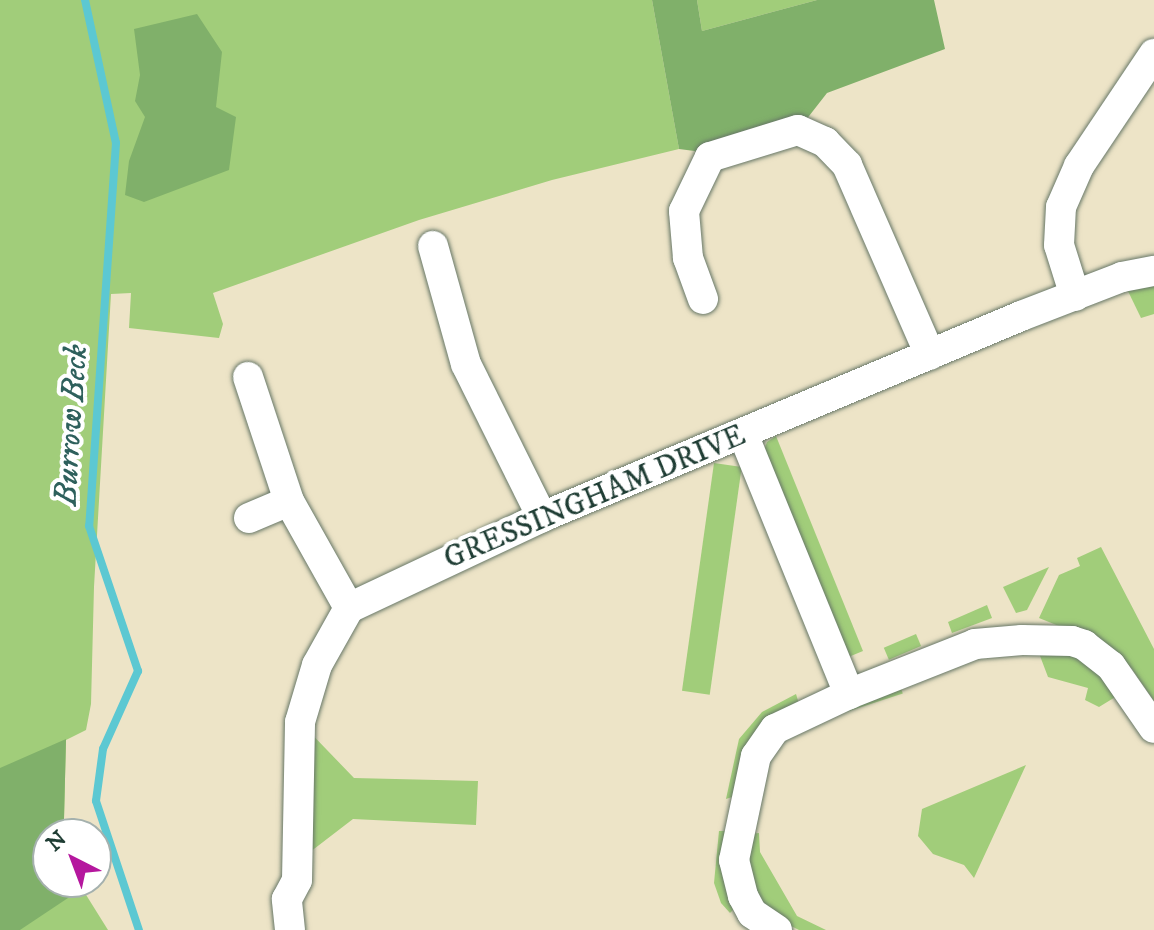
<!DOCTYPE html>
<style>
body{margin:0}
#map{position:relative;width:1154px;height:930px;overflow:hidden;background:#ede4c7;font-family:"IM FELL DW Pica",serif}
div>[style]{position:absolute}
.green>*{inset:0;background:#a1cd7a;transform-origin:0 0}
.forest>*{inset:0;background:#80b06a}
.stream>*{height:8px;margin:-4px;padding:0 4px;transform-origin:4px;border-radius:4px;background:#5cc8d2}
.roads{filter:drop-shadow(0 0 2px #677767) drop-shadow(0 0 2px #677767)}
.minor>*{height:30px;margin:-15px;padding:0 15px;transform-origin:15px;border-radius:15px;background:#fff}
span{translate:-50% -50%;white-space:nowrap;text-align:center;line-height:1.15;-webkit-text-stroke:8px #fff;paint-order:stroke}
.street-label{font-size:30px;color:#1f3d34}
.water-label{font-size:32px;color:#2e605c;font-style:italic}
.north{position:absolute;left:32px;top:818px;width:80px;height:80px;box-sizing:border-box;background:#fff;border:2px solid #a5b1ae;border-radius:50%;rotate:318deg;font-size:22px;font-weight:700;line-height:32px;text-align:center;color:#1f3d34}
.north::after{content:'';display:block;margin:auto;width:28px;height:36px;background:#b5179e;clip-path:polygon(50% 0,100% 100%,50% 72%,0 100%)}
</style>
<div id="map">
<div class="green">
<div style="clip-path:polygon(0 0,652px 0,679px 149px,552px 180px,419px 220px,213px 293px,223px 324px,219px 338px,129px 328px,131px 293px,111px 294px,94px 587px,91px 704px,86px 730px,66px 740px,64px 819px,68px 834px,48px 834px,48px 882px,78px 882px,108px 930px,0 930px)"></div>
<div style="clip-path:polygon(697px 0,817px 0,702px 31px)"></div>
<div style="clip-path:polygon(1154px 280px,1154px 314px,1141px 318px,1126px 287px)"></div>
<div style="clip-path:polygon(776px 436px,863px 651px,846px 658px,764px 450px,767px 442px)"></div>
<div style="left:714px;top:463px;width:28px;height:230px;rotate:8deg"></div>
<div style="clip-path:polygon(1101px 547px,1154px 649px,1154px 701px,1132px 669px,1106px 645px,1039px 618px,1059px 575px,1080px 566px,1077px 558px)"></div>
<div style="clip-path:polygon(1049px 567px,1027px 610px,1016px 613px,1003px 587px)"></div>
<div style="clip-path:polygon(987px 605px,992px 618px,952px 633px,948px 622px)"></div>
<div style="left:916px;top:634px;width:13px;height:35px;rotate:67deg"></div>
<div style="clip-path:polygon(1037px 648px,1075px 654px,1096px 666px,1117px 696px,1099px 707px,1085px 700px,1088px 688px,1048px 677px)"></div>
<div style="left:900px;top:685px;width:9px;height:70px;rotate:72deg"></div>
<div style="clip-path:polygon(796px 694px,799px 704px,735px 796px,726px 799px,739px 739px,762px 712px)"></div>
<div style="clip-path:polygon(300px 722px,354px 778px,478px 781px,476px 825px,353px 819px,297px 862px)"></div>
<div style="clip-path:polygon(1026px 765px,974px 878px,964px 865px,933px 854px,918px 836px,922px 809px)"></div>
<div style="clip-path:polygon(719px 831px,729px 831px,734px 909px,730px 913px,721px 903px,714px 883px)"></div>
<div style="clip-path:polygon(759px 833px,760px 852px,797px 916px,826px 930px,799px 930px,775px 918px,760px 905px,746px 854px,749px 834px)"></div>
</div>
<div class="forest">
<div style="clip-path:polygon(652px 0,697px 0,702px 31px,817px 0,934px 0,945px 49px,827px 93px,795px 134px,718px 154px,679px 149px)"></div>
<div style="clip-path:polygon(197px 14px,222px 52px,216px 107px,236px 117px,229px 170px,144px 202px,125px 195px,129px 161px,145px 117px,135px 101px,140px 75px,134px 29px)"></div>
<div style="clip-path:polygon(66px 739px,64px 819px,68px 834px,48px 834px,48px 882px,78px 882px,80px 890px,20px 930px,0 930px,0 768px)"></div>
</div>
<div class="stream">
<div style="left:85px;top:0;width:146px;rotate:77.8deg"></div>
<div style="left:116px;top:143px;width:384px;rotate:94deg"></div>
<div style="left:89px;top:526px;width:153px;rotate:71.3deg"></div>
<div style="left:138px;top:671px;width:85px;rotate:114.2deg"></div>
<div style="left:103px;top:749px;width:52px;rotate:97.7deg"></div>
<div style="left:96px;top:801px;width:136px;rotate:71.6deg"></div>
</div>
<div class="roads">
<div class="minor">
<div style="left:433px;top:246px;width:123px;rotate:74.4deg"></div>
<div style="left:466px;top:364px;width:171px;rotate:63.6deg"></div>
<div style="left:1075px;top:296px;width:53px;rotate:-107.4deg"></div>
<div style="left:1059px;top:245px;width:38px;rotate:-87deg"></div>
<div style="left:1061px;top:207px;width:45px;rotate:-66.3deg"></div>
<div style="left:1079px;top:166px;width:135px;rotate:-56.2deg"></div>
<div style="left:703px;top:299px;width:44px;rotate:-110.1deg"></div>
<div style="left:688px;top:258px;width:47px;rotate:-94.9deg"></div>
<div style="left:684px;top:211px;width:60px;rotate:-64.3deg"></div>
<div style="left:710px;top:157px;width:92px;rotate:-17.1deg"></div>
<div style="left:798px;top:130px;width:30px;rotate:24deg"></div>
<div style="left:825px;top:142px;width:32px;rotate:46deg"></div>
<div style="left:847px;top:165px;width:207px;rotate:66.4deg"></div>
<div style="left:248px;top:377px;width:131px;rotate:71.7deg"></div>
<div style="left:289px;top:501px;width:123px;rotate:60.7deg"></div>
<div style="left:743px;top:434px;width:281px;rotate:67.8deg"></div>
<div style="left:249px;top:518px;width:43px;rotate:-23deg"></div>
<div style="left:290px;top:930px;width:31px;rotate:-96deg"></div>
<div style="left:287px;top:899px;width:21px;rotate:-62deg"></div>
<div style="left:297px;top:880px;width:158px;rotate:-88.9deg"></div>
<div style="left:300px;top:722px;width:59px;rotate:-73.4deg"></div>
<div style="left:317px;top:665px;width:65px;rotate:-60.7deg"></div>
<div style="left:349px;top:608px;width:213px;rotate:-25.2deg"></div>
<div style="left:542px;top:517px;width:519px;rotate:-22.76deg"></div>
<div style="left:1021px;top:316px;width:108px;rotate:-21.1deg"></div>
<div style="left:1122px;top:277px;width:33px;rotate:-11deg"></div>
<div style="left:777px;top:930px;width:30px;rotate:-146deg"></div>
<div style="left:752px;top:913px;width:19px;rotate:-118deg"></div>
<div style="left:743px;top:896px;width:37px;rotate:-104deg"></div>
<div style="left:734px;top:860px;width:106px;rotate:-78.1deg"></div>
<div style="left:756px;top:756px;width:33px;rotate:-55deg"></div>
<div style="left:775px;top:729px;width:82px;rotate:-25.3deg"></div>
<div style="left:849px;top:694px;width:136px;rotate:-21.6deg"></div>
<div style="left:975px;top:644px;width:47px;rotate:-4.9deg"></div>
<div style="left:1022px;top:640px;width:50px;rotate:1.1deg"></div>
<div style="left:1072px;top:641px;width:13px;rotate:18deg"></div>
<div style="left:1084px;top:645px;width:34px;rotate:38deg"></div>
<div style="left:1111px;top:666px;width:75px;rotate:55.3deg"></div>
</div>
</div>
<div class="street-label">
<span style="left:595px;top:498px;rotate:-23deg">GRESSINGHAM DRIVE</span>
</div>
<div class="water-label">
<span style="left:72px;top:425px;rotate:-86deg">Burrow Beck</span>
</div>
<div class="north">N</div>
</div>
